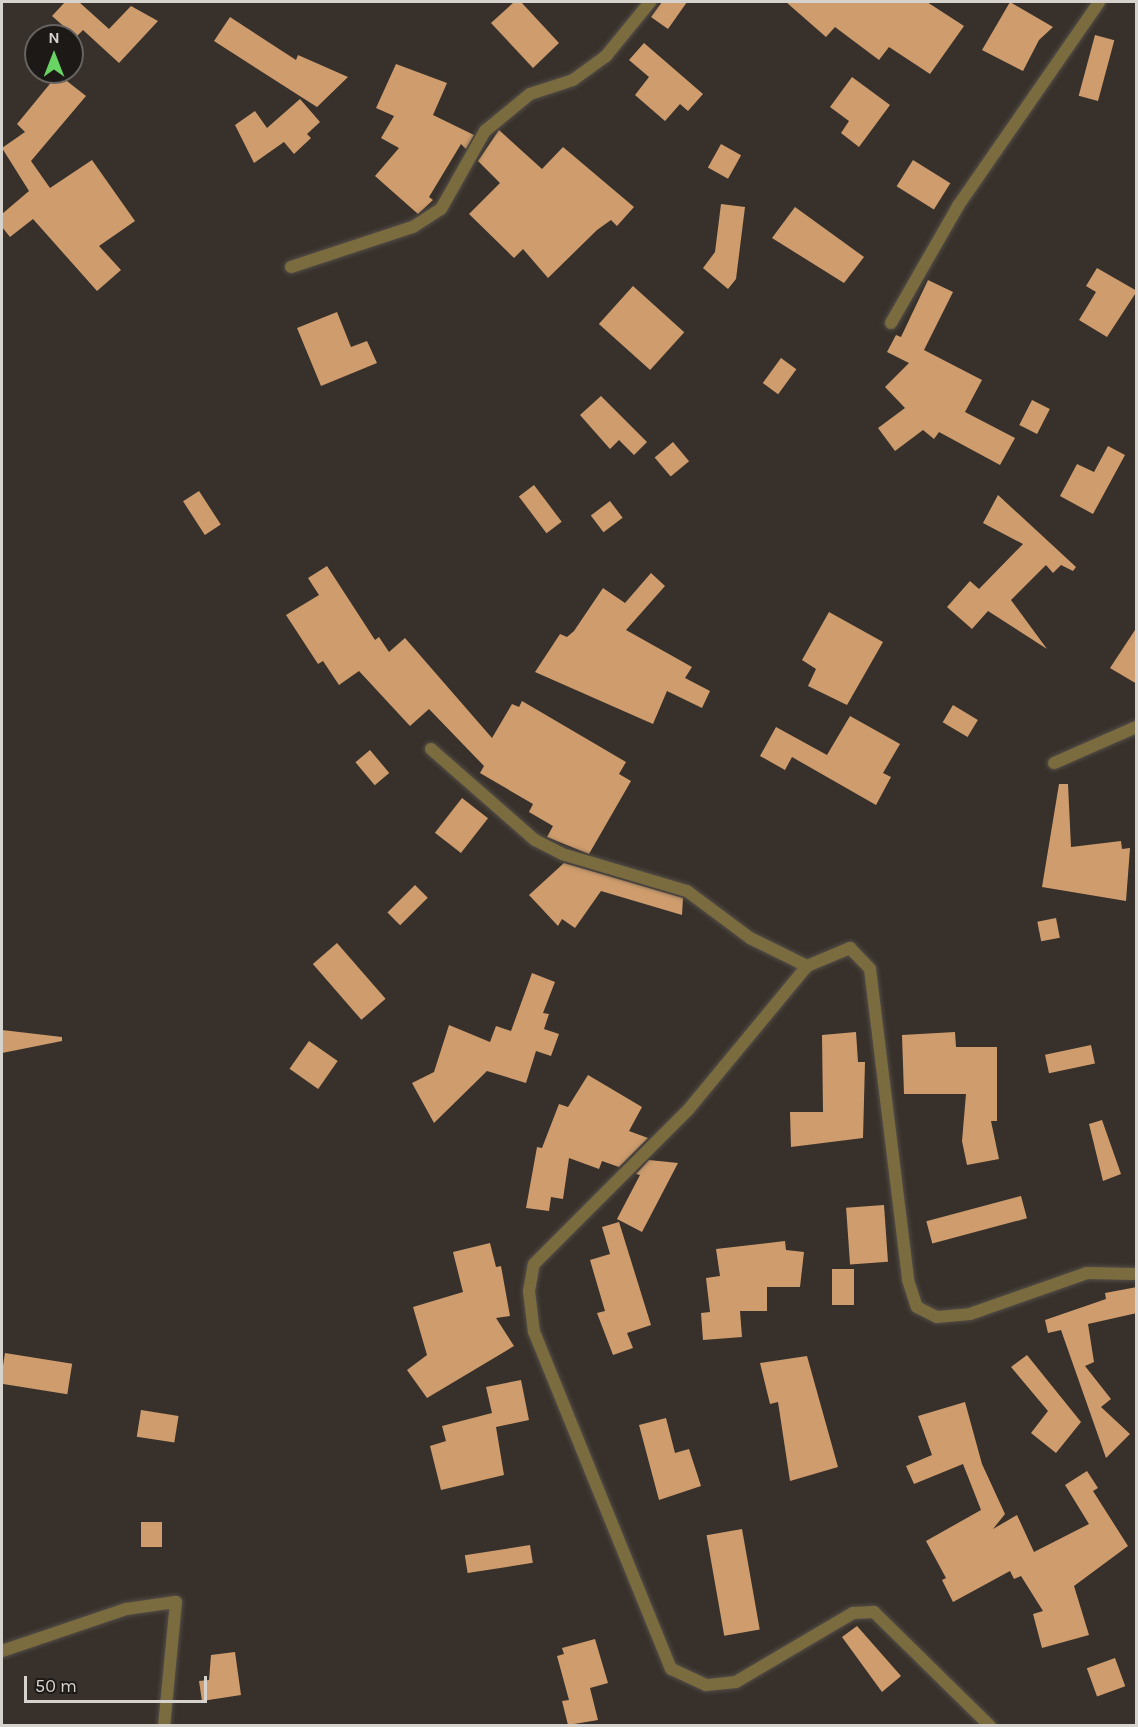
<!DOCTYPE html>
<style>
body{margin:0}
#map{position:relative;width:1138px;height:1727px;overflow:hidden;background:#38312b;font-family:Karla,sans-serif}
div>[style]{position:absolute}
.building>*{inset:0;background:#cf9d6d;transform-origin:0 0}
.roads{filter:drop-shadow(0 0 2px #544e48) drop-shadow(0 0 2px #544e48)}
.street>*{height:12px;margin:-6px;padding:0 6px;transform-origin:6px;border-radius:6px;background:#7b6c3f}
span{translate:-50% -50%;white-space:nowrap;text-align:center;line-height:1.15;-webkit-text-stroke:6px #1c1917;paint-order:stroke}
.frame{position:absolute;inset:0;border:3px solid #d6d2ce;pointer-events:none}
.north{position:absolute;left:24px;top:24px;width:60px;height:60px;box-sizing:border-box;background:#1c1917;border:2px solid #666360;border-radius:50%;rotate:0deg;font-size:16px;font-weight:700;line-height:24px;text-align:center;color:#d6d2ce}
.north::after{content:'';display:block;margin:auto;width:21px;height:27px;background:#69d464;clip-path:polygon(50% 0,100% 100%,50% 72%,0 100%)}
.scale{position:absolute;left:24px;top:1676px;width:183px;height:27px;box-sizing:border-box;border:3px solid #d6d2ce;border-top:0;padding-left:8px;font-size:18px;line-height:21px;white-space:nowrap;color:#d6d2ce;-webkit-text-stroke:4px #1c1917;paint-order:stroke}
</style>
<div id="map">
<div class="building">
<div style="clip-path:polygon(65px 2px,79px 2px,109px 29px,131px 6px,158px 21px,119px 63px,83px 30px,76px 37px,52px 16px)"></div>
<div style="clip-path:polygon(514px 2px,521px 2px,559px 43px,533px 68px,491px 23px)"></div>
<div style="clip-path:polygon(662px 2px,687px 2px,668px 29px,651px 17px)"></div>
<div style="clip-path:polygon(786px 2px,927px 2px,964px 26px,930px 74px,889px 47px,879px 60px,835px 27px,826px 37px)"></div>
<div style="clip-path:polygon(1010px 2px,1053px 27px,1039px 40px,1023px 71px,982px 50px)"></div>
<div style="clip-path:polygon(230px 17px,296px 60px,298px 55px,348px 77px,317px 107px,214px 41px)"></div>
<div style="left:1095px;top:35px;width:20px;height:63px;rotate:15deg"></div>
<div style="clip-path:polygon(644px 43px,703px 94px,688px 111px,680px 104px,665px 121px,635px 95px,649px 77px,629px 60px)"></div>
<div style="clip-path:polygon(396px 64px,447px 83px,433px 115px,474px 135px,466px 149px,461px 144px,429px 197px,433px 200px,418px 214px,375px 176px,399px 148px,381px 138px,394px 116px,376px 108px)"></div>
<div style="clip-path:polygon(58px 74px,86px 96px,31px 161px,50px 188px,92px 160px,135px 221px,99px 246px,121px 270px,97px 291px,33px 219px,10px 237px,2px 227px,2px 214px,29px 191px,2px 148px,25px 132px,17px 124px)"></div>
<div style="clip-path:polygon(852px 77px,890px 105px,859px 147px,841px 133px,849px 121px,830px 107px)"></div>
<div style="clip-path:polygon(300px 99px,320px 122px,307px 134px,311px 138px,294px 154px,284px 142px,254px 163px,235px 125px,255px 111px,267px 128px)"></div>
<div style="clip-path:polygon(499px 130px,542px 169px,563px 147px,634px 207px,617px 226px,611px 220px,597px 230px,548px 278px,523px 249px,514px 258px,469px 214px,500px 183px,478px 161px)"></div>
<div style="left:721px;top:144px;width:23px;height:27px;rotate:29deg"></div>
<div style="left:913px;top:160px;width:44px;height:31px;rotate:32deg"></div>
<div style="clip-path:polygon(721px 204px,745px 207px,736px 279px,728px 289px,703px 268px,715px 252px)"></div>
<div style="clip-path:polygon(795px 207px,864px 257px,844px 283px,772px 238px)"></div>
<div style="clip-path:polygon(1097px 268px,1137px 291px,1107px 337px,1079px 320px,1096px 292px,1086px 286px)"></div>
<div style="clip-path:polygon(928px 280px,953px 292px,924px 350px,982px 380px,965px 412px,1015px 438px,1000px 465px,939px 432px,934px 439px,923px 430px,895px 451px,878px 428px,905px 408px,885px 387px,909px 363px,887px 352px,896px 335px,901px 337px)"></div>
<div style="left:633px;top:286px;width:69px;height:51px;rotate:42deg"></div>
<div style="clip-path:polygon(337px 312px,351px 347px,367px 341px,377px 363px,321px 386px,297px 328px)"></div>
<div style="left:781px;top:358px;width:19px;height:31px;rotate:36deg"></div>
<div style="clip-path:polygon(601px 396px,647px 442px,634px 455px,619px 440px,610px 449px,580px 415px)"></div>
<div style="left:1032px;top:400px;width:20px;height:28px;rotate:27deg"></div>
<div style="left:673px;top:442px;width:25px;height:24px;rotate:50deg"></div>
<div style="clip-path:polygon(1108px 446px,1125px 455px,1093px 514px,1060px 496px,1077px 464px,1094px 472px)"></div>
<div style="left:534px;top:485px;width:46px;height:19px;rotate:53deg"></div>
<div style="left:199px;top:491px;width:40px;height:19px;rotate:57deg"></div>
<div style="clip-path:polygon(998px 495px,1076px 567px,1073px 571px,1061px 565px,1053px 573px,1046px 565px,1011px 600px,1047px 649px,988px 611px,972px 629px,947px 607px,970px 581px,979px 589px,1023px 544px,983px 523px)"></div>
<div style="left:610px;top:501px;width:21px;height:24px;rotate:53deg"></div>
<div style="clip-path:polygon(327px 566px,375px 640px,379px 637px,389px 652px,405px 638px,492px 738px,512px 704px,519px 707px,522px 701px,626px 762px,619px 774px,631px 781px,589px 854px,547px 837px,553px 826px,529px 812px,533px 804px,480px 773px,484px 766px,429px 709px,410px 726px,359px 671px,339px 685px,323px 661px,318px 664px,286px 615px,319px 595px,308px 578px)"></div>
<div style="clip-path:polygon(651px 573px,665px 586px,626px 630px,692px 667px,685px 678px,710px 691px,702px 708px,667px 691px,653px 724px,535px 672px,560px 634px,567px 637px,574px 631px,603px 588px,625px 603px)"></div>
<div style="clip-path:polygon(829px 612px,883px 642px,847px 705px,808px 686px,816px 669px,802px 660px)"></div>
<div style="clip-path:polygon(1137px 627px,1137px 684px,1110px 668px)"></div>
<div style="left:953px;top:705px;width:29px;height:20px;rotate:31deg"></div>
<div style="clip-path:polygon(850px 716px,900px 744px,883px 773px,891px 777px,876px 805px,792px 757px,785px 770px,760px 756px,776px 727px,827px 755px)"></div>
<div style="left:370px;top:750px;width:30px;height:19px;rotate:50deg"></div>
<div style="clip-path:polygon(1059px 784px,1068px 784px,1071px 847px,1121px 841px,1122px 849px,1130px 848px,1126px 901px,1042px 887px)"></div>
<div style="left:462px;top:798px;width:33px;height:44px;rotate:38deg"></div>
<div style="clip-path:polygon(564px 863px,683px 898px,682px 915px,601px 891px,575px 928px,562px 919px,558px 926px,529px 895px)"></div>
<div style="left:415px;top:885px;width:18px;height:39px;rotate:45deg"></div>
<div style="left:1056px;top:918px;width:20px;height:19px;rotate:79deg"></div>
<div style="left:337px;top:943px;width:74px;height:32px;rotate:49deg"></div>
<div style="clip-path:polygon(532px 973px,555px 982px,543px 1013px,549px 1014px,544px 1029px,559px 1034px,551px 1056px,536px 1051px,526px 1083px,487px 1071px,434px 1123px,412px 1083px,434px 1072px,449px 1025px,490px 1042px,496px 1026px,511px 1031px)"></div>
<div style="clip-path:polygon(2px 1030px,62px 1037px,62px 1041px,2px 1053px)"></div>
<div style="clip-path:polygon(856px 1032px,858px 1062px,865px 1062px,863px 1138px,791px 1147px,790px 1112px,823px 1112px,822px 1035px)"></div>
<div style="clip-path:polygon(955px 1032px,956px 1047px,997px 1047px,997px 1121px,991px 1121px,999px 1159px,967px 1165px,962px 1141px,966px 1094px,904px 1094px,902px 1035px)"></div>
<div style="left:309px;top:1041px;width:35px;height:34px;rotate:35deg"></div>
<div style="left:1091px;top:1045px;width:19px;height:47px;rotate:78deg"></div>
<div style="clip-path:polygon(588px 1075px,642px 1107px,629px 1131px,648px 1138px,619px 1167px,602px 1161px,599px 1169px,569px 1158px,563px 1199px,551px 1197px,549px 1211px,526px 1208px,537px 1147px,542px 1148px,559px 1104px,568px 1107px)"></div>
<div style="clip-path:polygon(1102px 1120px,1121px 1174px,1103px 1181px,1089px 1124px)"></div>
<div style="clip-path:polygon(649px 1160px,678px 1163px,642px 1232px,617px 1219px,640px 1175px,636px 1174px)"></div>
<div style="left:1021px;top:1196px;width:23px;height:98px;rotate:75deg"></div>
<div style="left:884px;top:1205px;width:57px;height:38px;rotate:86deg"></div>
<div style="clip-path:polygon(619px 1222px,651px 1325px,627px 1333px,633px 1348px,613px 1355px,597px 1313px,605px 1311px,590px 1260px,610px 1254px,602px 1227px)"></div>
<div style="clip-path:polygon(785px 1241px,786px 1250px,804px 1252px,800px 1287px,767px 1287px,767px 1311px,740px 1311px,742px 1337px,703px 1340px,701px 1313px,710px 1312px,706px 1278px,720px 1276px,716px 1249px)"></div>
<div style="clip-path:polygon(490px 1243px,496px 1267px,501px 1266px,510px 1316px,496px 1318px,514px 1346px,427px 1398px,407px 1370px,427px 1355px,413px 1307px,463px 1292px,453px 1252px)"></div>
<div style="left:832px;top:1269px;width:22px;height:36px"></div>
<div style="clip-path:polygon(1137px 1287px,1137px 1313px,1088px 1324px,1094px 1362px,1085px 1366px,1111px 1399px,1101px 1407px,1130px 1434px,1106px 1458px,1061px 1330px,1048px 1333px,1045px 1320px,1106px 1299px,1105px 1293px)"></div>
<div style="left:5px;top:1353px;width:68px;height:31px;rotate:9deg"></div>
<div style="clip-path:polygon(1027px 1355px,1081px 1422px,1056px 1453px,1031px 1433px,1048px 1411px,1011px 1367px)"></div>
<div style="clip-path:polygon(807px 1356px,838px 1467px,790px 1481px,778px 1402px,770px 1404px,760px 1363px)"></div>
<div style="clip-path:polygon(521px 1380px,529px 1420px,496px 1427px,504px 1475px,441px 1490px,430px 1446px,446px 1441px,442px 1426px,492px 1413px,486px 1387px)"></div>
<div style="clip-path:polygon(965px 1402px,982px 1464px,1005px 1514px,993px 1529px,1017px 1515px,1034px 1552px,1089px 1524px,1065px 1485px,1087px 1471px,1098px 1488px,1093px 1491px,1128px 1546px,1074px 1586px,1089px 1635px,1042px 1648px,1033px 1614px,1043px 1611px,1021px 1576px,1014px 1579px,1010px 1571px,953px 1602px,942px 1580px,946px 1578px,926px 1541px,981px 1510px,963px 1464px,914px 1484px,906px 1466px,932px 1455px,918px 1416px)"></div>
<div style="left:141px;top:1410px;width:38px;height:27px;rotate:9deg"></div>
<div style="clip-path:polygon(666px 1418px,675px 1453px,689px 1449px,701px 1486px,659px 1500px,639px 1425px)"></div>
<div style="left:141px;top:1522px;width:21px;height:25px"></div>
<div style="left:742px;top:1529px;width:102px;height:36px;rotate:80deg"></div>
<div style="left:530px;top:1545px;width:18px;height:66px;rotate:81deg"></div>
<div style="clip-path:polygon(857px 1626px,901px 1676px,882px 1692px,842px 1637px)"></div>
<div style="clip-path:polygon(595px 1639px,608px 1683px,590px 1688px,598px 1720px,568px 1725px,562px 1701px,569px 1700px,557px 1656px,564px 1654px,562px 1648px)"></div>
<div style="clip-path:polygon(235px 1652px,241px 1695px,202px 1701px,199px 1681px,209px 1680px,211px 1655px)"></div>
<div style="left:1115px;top:1658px;width:30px;height:30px;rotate:70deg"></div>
</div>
<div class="roads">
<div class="street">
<div style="left:291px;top:267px;width:128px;rotate:-18.2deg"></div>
<div style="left:413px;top:227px;width:33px;rotate:-33deg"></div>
<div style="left:441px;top:209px;width:90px;rotate:-60.6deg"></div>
<div style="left:485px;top:131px;width:58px;rotate:-39.4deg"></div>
<div style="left:530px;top:94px;width:45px;rotate:-18deg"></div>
<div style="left:573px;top:80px;width:41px;rotate:-36deg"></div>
<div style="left:606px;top:56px;width:70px;rotate:-50.8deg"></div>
<div style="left:891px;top:323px;width:135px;rotate:-60.2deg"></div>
<div style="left:958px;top:206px;width:248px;rotate:-55.3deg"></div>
<div style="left:431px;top:749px;width:138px;rotate:41.2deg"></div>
<div style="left:535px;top:840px;width:30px;rotate:27deg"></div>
<div style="left:562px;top:854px;width:130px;rotate:16.5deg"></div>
<div style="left:687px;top:891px;width:79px;rotate:36.7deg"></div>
<div style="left:750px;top:938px;width:64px;rotate:26.2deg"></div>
<div style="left:1054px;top:763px;width:90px;rotate:-23.7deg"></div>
<div style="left:2px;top:1651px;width:131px;rotate:-18.7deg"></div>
<div style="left:126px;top:1609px;width:50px;rotate:-8deg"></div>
<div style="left:176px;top:1602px;width:125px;rotate:95.5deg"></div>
<div style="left:990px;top:1726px;width:163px;rotate:-135.5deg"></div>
<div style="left:874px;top:1612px;width:21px;rotate:177deg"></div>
<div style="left:853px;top:1613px;width:136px;rotate:149.5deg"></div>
<div style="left:736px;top:1682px;width:30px;rotate:174deg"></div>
<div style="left:706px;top:1685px;width:38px;rotate:-155deg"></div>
<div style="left:671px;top:1669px;width:364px;rotate:-112.1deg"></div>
<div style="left:534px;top:1332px;width:41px;rotate:-97deg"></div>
<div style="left:529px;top:1291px;width:27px;rotate:-80deg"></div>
<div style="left:534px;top:1264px;width:218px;rotate:-45deg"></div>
<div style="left:688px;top:1110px;width:187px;rotate:-50.4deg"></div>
<div style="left:807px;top:966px;width:47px;rotate:-22.7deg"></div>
<div style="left:850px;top:948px;width:29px;rotate:46deg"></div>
<div style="left:870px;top:969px;width:313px;rotate:83deg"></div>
<div style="left:908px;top:1280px;width:28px;rotate:72deg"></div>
<div style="left:917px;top:1307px;width:22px;rotate:27deg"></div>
<div style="left:937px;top:1317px;width:33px;rotate:-5deg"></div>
<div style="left:970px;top:1314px;width:124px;rotate:-19.3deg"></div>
<div style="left:1087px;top:1273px;width:49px;rotate:1.2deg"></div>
</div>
</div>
<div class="frame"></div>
<div class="north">N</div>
<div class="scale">50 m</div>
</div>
